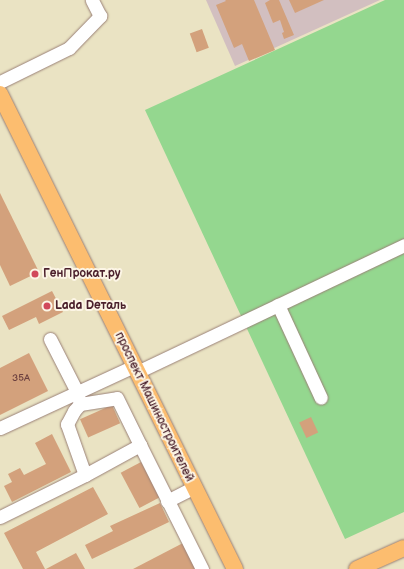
<!DOCTYPE html>
<meta charset="utf-8">
<style>
body{margin:0}
#map{position:relative;width:404px;height:569px;overflow:hidden;background:#eae3c3;font-family:"Balsamiq Sans",sans-serif}
div>[style]{position:absolute}
[style*='--x']{left:calc(var(--x)*1px);top:calc(var(--y)*1px);width:calc(var(--w)*1px);rotate:calc(var(--a)*1deg)}
.industrial>*{inset:0;background:#d2bfc0}
.green>*{inset:0;background:#94d78f}
.building>*{inset:0;background:#d3a17c;transform-origin:0 0}
.roads{filter:drop-shadow(0 0 1px #9a8177) drop-shadow(0 0 1px #9a8177)}
.minor>*{height:13px;margin:-6.5px;padding:0 6.5px;transform-origin:6.5px;border-radius:6.5px;background:#fff}
.major>*{height:16px;margin:-8px;padding:0 8px;transform-origin:8px;border-radius:8px;background:#fcbd6f}
.dots>*{width:11px;height:11px;translate:-50% -50%;box-sizing:border-box;border:2px solid #fcf5e5;border-radius:50%}
span{translate:-50% -50%;white-space:nowrap;text-align:center;line-height:1.15;-webkit-text-stroke:4px #fcf5e5;paint-order:stroke}
.number-label{font-size:10px;color:#6c403f}
.number-label span{-webkit-text-stroke-width:0}
.poi-label{font-size:12px;color:#4a1f2b;font-weight:700}
.left{translate:0 -50%;text-align:left}
.street-label{font-size:12px;color:#4a1f2b}
</style>
<div id="map">
<div class="industrial">
<i style="clip-path:polygon(206px 0,380px 0,235px 66px)"></i>
</div>
<div class="green">
<i style="clip-path:polygon(385px 0,404px 0,404px 512px,345px 539px,145px 110px)"></i>
</div>
<div class="building">
<i style="clip-path:polygon(225px 0,254px 0,275px 50px,249px 61px,242px 44px,234px 48px,216px 5px,226px 1px)"></i>
<i style="clip-path:polygon(270px 0,279px 0,294px 35px,284px 39px,282px 33px,284px 32px,280px 20px,273px 23px,265px 3px)"></i>
<i style="clip-path:polygon(289px 0,324px 0,295px 13px)"></i>
<i style="left:202px;top:29px;width:20px;height:13px;rotate:70deg"></i>
<i style="clip-path:polygon(0 193px,39px 272px,10px 286px,0 265px)"></i>
<i style="clip-path:polygon(52px 291px,63px 312px,39px 324px,36px 317px,9px 330px,2px 316px)"></i>
<i style="clip-path:polygon(29px 353px,48px 391px,0 415px,0 368px)"></i>
<i style="left:112px;top:405px;width:20px;height:35px;rotate:66deg"></i>
<i style="left:311px;top:417px;width:17px;height:13px;rotate:65deg"></i>
<i style="clip-path:polygon(52px 434px,71px 472px,12px 502px,4px 486px,12px 482px,8px 474px,20px 468px,24px 475px,46px 464px,35px 443px)"></i>
<i style="left:141px;top:462px;width:40px;height:23px;rotate:62deg"></i>
<i style="clip-path:polygon(93px 487px,108px 514px,36px 552px,45px 569px,23px 569px,4px 533px)"></i>
<i style="clip-path:polygon(160px 503px,169px 522px,92px 559px,85px 545px,113px 531px,110px 526px)"></i>
<i style="clip-path:polygon(183px 543px,196px 569px,133px 569px)"></i>
<i style="clip-path:polygon(76px 553px,85px 569px,46px 569px)"></i>
</div>
<div class="roads">
<div class="minor">
<i style="--x:0;--y:82;--w:77;--a:-26.2"></i>
<i style="--x:69;--y:48;--w:45;--a:-45.9"></i>
<i style="--x:100;--y:16;--w:18;--a:-117"></i>
<i style="--x:278;--y:305;--w:102;--a:65.2"></i>
<i style="--x:50;--y:339;--w:59;--a:63"></i>
<i style="--x:77;--y:392;--w:12;--a:76"></i>
<i style="--x:80;--y:404;--w:9;--a:131"></i>
<i style="--x:74;--y:411;--w:15;--a:118"></i>
<i style="--x:67;--y:424;--w:54;--a:70.6"></i>
<i style="--x:85;--y:475;--w:63;--a:-28.6"></i>
<i style="--x:140;--y:445;--w:139;--a:63.4"></i>
<i style="--x:137;--y:372;--w:296;--a:-25.4"></i>
<i style="--x:80;--y:404;--w:37;--a:-9"></i>
<i style="--x:117;--y:398;--w:52;--a:63.9"></i>
<i style="--x:0;--y:428;--w:148;--a:-24.8"></i>
<i style="--x:167;--y:501;--w:30;--a:-27"></i>
<i style="--x:0;--y:517;--w:95;--a:-26.3"></i>
</div>
<div class="major">
<i style="--x:0;--y:94;--w:530;--a:63.68"></i>
<i style="--x:357;--y:569;--w:51;--a:-24.1"></i>
</div>
</div>
<div class="dots">
<i style="left:35px;top:274px;background:#d1495b"></i>
<i style="left:47px;top:306px;background:#d1495b"></i>
</div>
<div class="number-label">
<span style="left:21px;top:379px">35А</span>
</div>
<div class="poi-label">
<span class="left" style="left:43px;top:274px">ГенПрокат.ру</span>
<span class="left" style="left:55px;top:306px">Lada Dеталь</span>
</div>
<div class="street-label">
<span style="left:154px;top:407px;rotate:64deg">проспект Машиностроителей</span>
</div>
</div>
